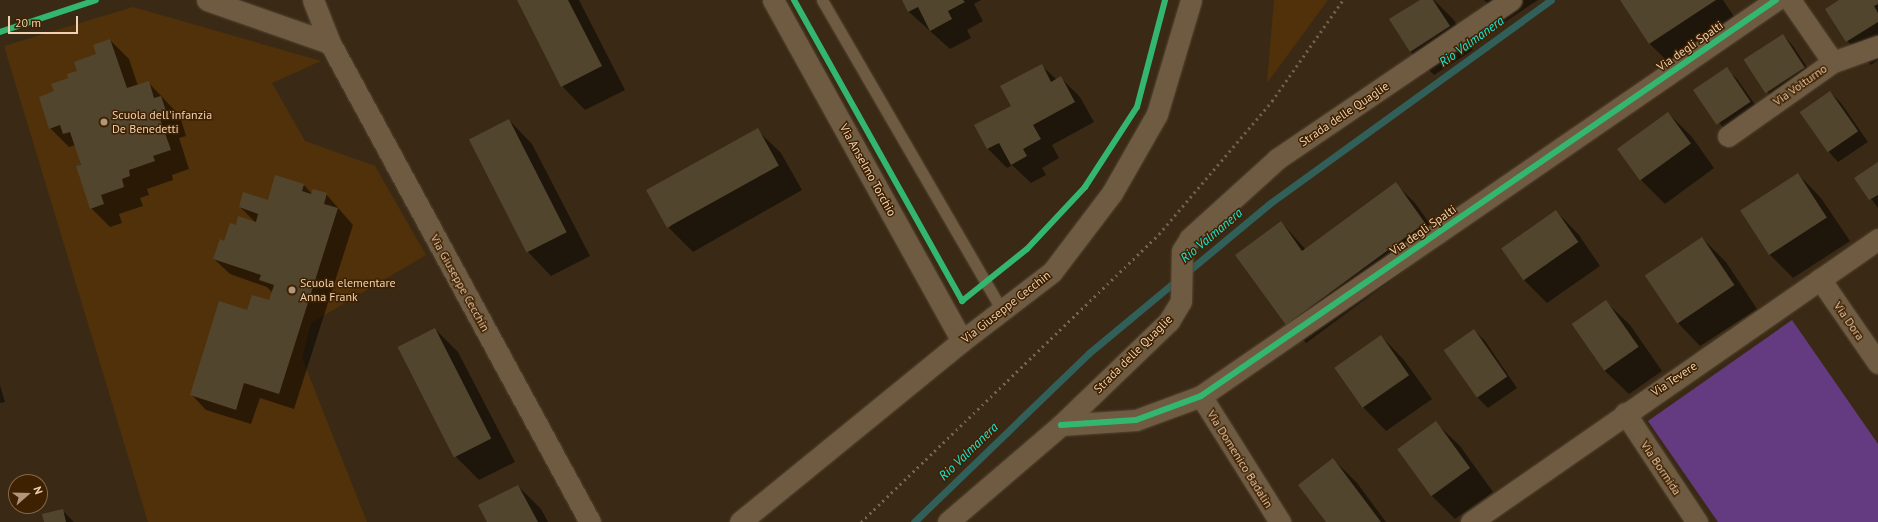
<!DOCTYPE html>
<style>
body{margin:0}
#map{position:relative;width:1878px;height:522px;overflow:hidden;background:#3a2a15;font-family:"PT Sans",sans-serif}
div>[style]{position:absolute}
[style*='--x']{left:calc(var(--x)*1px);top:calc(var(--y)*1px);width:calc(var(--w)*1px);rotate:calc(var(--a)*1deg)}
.built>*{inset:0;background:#50310a}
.green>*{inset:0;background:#643b81}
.shadow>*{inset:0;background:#0007}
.stream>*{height:7px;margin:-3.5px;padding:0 3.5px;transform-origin:3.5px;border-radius:3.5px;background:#306059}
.building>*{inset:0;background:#52452d;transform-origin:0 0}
.roads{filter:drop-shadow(0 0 1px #564635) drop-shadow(0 0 1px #564635)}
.lane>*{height:11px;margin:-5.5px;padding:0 5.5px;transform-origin:5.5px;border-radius:5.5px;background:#6e5b41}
.street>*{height:21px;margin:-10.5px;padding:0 10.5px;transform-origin:10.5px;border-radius:10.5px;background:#6e5b41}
.rail>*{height:3px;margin-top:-1.5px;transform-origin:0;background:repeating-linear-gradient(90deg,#766650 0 2px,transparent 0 6px)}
.cycleway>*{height:6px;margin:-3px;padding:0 3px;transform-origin:3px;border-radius:3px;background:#33b770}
.dots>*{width:11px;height:11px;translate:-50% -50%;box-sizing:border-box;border:2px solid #3e2100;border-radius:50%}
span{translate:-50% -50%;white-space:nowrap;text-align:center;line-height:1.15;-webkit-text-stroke:3px #3e2100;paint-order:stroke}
.street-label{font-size:12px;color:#f0d1b2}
.poi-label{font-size:12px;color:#f0d1b2}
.left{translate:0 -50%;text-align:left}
.water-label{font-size:13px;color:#1ce4d6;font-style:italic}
.north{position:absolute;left:8px;top:474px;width:40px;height:40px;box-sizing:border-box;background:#3e2100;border:1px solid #856747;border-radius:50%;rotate:70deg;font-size:11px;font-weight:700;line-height:16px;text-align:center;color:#f0d1b2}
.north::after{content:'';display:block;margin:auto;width:14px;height:18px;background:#b0977b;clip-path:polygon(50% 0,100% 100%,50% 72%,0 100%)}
.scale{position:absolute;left:8px;top:16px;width:70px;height:18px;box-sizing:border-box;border:2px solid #f0d1b2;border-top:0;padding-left:5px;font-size:12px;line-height:14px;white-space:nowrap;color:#f0d1b2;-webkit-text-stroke:3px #3e2100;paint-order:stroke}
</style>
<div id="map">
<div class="built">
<i style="clip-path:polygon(1274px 0,1328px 0,1267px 83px)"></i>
<i style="clip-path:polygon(133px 7px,321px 61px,272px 83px,305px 141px,375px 166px,426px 255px,311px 323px,302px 358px,367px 522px,148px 522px,4px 46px)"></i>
</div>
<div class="green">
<i style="clip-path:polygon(1792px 320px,1878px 444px,1878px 522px,1718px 522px,1648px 421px)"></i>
</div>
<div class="shadow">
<i style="clip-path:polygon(518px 0,579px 0,625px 90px,585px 110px,562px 86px)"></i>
<i style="clip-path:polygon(903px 0,981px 0,974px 4px,983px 21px,967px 30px,971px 38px,950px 49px,909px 12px)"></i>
<i style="clip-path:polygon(1422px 0,1434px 0,1453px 19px,1473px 50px,1434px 75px,1410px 51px)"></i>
<i style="clip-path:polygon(1484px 0,1538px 0,1505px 22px)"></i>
<i style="clip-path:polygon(1622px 0,1723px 0,1739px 24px,1673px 67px,1649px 43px)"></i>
<i style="clip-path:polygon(1841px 0,1878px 0,1878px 60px,1871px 65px,1847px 41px)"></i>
<i style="clip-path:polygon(1783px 35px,1793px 46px,1815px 79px,1779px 104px,1768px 93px)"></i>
<i style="clip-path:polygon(110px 40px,129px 59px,138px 86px,148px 82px,180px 116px,186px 136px,179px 138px,189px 169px,172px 175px,173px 180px,147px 189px,149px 195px,140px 198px,143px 206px,119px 214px,122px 223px,110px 227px,91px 208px,76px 145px,69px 147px,50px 128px,55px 92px,98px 54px)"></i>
<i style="clip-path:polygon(1041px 65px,1057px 80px,1061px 78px,1080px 97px,1094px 122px,1052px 145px,1059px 158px,1042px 168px,1046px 175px,1031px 183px,1012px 165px,1007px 168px,988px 149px,1012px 106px)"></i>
<i style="clip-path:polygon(1726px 69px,1737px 79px,1761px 113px,1729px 135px,1694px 91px)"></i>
<i style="clip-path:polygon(1830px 92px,1841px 103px,1868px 142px,1838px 162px,1828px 151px)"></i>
<i style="clip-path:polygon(1668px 113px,1692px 137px,1714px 168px,1665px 204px,1641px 180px)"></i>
<i style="clip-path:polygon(509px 120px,532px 144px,590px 256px,551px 276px,528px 252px)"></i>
<i style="clip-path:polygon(757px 130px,781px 153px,802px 190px,693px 252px,669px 228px)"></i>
<i style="clip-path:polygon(1878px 163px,1878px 208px,1856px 178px)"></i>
<i style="clip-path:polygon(1798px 174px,1821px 198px,1850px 241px,1793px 278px,1770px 255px,1741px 211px)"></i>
<i style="clip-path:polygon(1396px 184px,1415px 203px,1443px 242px,1306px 343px,1287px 324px,1281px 222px,1306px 250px)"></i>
<i style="clip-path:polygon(304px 185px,312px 194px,326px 194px,353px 225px,294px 409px,260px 398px,251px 424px,206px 410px,191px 394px,248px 312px,269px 301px,272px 292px,267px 287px,230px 274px,214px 259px,236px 227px,255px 222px,240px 207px,268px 201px)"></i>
<i style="clip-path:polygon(1556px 211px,1579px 235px,1600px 266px,1547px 303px,1524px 280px,1502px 249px)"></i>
<i style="clip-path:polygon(1702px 238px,1726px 262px,1757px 309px,1700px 346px,1677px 322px)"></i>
<i style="clip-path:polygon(1606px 302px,1630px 325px,1662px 371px,1629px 394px,1605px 371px,1573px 324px)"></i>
<i style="clip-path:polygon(435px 329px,458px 352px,515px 462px,479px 480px,456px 457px)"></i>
<i style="clip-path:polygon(1474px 330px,1485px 341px,1517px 388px,1488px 408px,1477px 397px,1445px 350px)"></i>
<i style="clip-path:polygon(1381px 336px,1404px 360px,1432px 399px,1386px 431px,1363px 407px)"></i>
<i style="clip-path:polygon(0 385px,5px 402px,0 403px)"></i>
<i style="clip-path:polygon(1436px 423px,1460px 446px,1493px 492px,1455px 519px,1432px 496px,1399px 449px)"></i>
<i style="clip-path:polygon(1333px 459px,1357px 483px,1386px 522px,1327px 522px)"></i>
<i style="clip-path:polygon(518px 486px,541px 509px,548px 522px,488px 522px)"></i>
<i style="clip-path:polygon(62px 510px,74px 522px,45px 522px)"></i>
</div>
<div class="stream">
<i style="--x:1186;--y:273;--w:108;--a:-39.7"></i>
<i style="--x:1269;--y:204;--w:348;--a:-35.9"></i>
<i style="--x:914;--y:522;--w:243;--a:-44"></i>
<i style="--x:1089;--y:353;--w:116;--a:-39.7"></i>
</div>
<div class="building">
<i style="clip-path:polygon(517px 0,568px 0,602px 66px,561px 87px)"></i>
<i style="clip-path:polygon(902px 0,963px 0,965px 2px,948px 11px,952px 19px,930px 31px,918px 7px,908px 12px)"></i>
<i style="clip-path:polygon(1420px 0,1433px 0,1450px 26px,1410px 52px,1389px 19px)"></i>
<i style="clip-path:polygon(1620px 0,1716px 0,1649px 44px)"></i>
<i style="clip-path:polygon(1839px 0,1878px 0,1878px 4px,1874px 6px,1878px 13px,1878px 22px,1846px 42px,1825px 9px)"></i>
<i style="left:1783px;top:34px;width:40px;height:47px;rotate:57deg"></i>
<i style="clip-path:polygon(110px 39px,127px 88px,149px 81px,154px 98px,161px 96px,168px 117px,160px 119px,171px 150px,153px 156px,155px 161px,129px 170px,130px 176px,122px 179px,124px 187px,101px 195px,104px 204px,90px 209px,76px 166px,81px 165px,70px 132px,63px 134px,60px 125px,49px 129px,39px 97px,54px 91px,51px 84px,68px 78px,67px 74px,77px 71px,74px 62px,96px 54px,93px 45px)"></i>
<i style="clip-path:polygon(1042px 64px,1051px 82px,1061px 76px,1075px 102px,1033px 125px,1041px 139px,1023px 149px,1027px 156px,1011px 165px,999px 143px,987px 149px,974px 125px,1011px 106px,1000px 86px)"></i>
<i style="left:1727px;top:67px;width:42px;height:41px;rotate:56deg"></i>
<i style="left:1830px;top:91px;width:49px;height:37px;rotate:55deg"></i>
<i style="left:1668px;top:112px;width:39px;height:63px;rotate:54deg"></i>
<i style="left:509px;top:119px;width:127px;height:45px;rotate:63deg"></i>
<i style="left:758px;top:128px;width:43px;height:128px;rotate:61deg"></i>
<i style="clip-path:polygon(1878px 162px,1878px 195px,1869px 200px,1854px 178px)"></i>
<i style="left:1798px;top:173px;width:53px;height:69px;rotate:57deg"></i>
<i style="clip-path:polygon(275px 175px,304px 184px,302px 191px,311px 194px,313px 189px,327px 193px,324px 204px,338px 208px,279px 394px,244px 383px,236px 410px,190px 395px,219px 301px,247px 310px,252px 295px,269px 300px,274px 285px,259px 280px,261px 275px,213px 259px,220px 239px,224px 241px,230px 223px,236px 225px,238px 216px,256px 222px,258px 214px,239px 207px,243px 192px,268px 200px)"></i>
<i style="clip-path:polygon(1396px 182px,1425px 223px,1286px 325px,1235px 255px,1281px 221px,1302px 251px)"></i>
<i style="left:1556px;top:210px;width:39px;height:67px;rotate:55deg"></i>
<i style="left:1702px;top:237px;width:58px;height:69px;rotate:56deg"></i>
<i style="left:1606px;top:300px;width:57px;height:42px;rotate:55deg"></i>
<i style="left:435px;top:328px;width:124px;height:42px;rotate:63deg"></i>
<i style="left:1474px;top:329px;width:58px;height:37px;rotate:55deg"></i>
<i style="left:1381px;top:335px;width:49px;height:57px;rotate:55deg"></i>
<i style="left:1436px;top:421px;width:58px;height:48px;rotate:54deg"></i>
<i style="clip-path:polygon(1333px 458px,1381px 522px,1326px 522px,1298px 485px)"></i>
<i style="clip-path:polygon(518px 485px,538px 522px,487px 522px,478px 505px)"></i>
<i style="clip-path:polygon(63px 509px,66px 522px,44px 522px,42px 514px)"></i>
</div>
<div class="roads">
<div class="lane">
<i style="--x:822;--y:0;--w:359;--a:59.9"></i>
</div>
<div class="street">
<i style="--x:207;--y:0;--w:130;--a:19.3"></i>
<i style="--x:313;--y:0;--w:46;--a:68.4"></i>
<i style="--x:330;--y:43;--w:545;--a:61.51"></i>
<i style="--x:773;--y:0;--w:390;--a:61"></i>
<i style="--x:1790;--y:0;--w:75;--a:55.3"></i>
<i style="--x:1728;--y:136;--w:128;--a:-35.2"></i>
<i style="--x:1833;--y:62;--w:48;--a:-19.6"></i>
<i style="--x:1820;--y:279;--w:102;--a:55.4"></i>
<i style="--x:1201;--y:396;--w:149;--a:57.9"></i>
<i style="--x:1625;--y:413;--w:131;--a:56.6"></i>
<i style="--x:1061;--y:425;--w:75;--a:-3.8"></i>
<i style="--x:1136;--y:420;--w:69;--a:-20.3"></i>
<i style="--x:1201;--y:396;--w:698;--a:-34.56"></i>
<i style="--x:740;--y:522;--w:286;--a:-39.2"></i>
<i style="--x:962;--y:341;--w:113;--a:-37.5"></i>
<i style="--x:1052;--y:272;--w:99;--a:-52.8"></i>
<i style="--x:1112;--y:193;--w:91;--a:-60.3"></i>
<i style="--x:1157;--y:114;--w:119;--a:-73.4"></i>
<i style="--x:948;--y:522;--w:149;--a:-40.6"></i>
<i style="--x:1061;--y:425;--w:150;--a:-43.9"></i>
<i style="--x:1169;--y:321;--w:23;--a:-59"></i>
<i style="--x:1181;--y:301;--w:50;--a:-88.9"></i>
<i style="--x:1182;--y:251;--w:15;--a:-58"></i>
<i style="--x:1190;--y:238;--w:118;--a:-42.2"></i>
<i style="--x:1277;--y:159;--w:283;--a:-34.2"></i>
<i style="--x:1471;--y:522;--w:496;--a:-34.8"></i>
</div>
</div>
<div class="rail">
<i style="--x:861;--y:522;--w:414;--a:-44"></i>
<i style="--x:1159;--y:234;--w:175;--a:-49.6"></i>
<i style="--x:1272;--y:101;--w:123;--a:-54.9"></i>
</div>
<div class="cycleway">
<i style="--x:794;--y:0;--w:345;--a:60.8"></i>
<i style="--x:962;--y:301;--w:83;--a:-38.7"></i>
<i style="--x:1027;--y:249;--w:85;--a:-46.9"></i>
<i style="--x:1085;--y:187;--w:95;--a:-57"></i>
<i style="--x:1137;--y:107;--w:111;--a:-75.3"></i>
<i style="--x:0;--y:32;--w:101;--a:-18.4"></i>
<i style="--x:1061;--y:425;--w:75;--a:-3.8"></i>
<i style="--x:1136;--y:420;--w:69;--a:-20.3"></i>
<i style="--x:1201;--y:396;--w:698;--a:-34.56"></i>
</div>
<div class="dots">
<i style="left:104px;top:122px;background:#b0977b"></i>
<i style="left:292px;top:290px;background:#b0977b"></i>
</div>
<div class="street-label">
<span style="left:1690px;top:46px;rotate:-35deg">Via degli Spalti</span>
<span style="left:1800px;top:85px;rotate:-35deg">Via Volturno</span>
<span style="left:1344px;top:114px;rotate:-34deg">Strada delle Quaglie</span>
<span style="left:868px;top:170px;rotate:61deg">Via Anselmo Torchio</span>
<span style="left:1423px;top:230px;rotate:-35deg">Via degli Spalti</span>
<span style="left:460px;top:283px;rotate:61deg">Via Giuseppe Cecchin</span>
<span style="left:1006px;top:307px;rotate:-38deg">Via Giuseppe Cecchin</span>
<span style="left:1849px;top:321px;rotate:55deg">Via Dora</span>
<span style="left:1133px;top:354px;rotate:-45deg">Strada delle Quaglie</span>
<span style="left:1674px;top:379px;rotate:-34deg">Via Tevere</span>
<span style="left:1240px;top:459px;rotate:58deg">Via Domenico Badalin</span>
<span style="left:1661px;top:468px;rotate:56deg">Via Bormida</span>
</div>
<div class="poi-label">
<span class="left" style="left:112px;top:122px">Scuola dell'infanzia<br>De Benedetti</span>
<span class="left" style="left:300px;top:290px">Scuola elementare<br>Anna Frank</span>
</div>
<div class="water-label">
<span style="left:1472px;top:42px;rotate:-36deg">Rio Valmanera</span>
<span style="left:1212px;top:236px;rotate:-40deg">Rio Valmanera</span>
<span style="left:969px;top:452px;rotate:-44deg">Rio Valmanera</span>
</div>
<div class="north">N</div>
<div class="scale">20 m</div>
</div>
